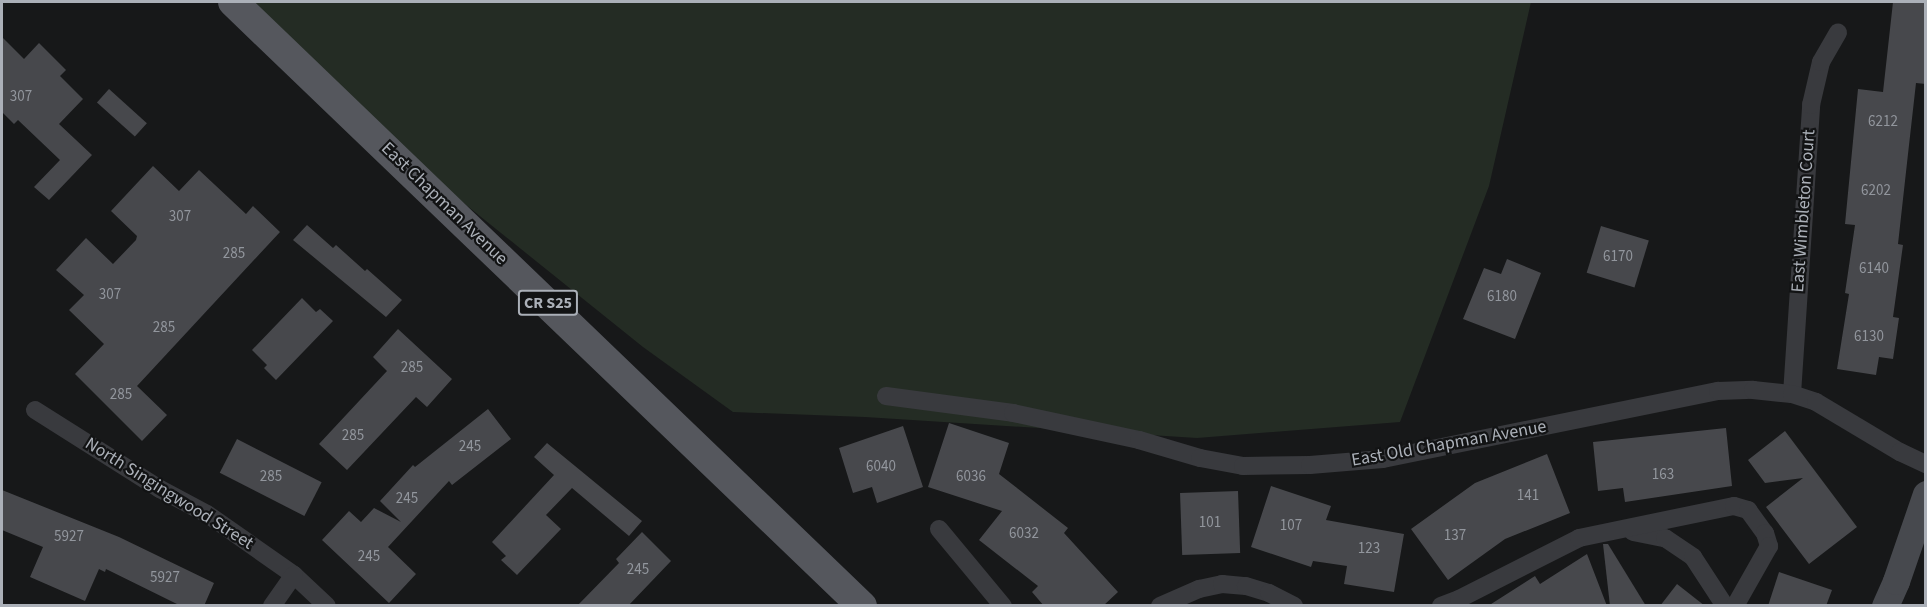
<!DOCTYPE html>
<style>
body{margin:0}
#map{position:relative;width:1927px;height:607px;overflow:hidden;background:#171819;font-family:"Source Sans 3",sans-serif}
div>[style]{position:absolute}
[style*='--x']{left:calc(var(--x)*1px);top:calc(var(--y)*1px);width:calc(var(--w)*1px);rotate:calc(var(--a)*1deg)}
.green>*{inset:0;background:#242c24}
.building>*{inset:0;background:#47484c;transform-origin:0 0}
.street>*{height:18px;margin:-9px;padding:0 9px;transform-origin:9px;border-radius:9px;background:#393a3e}
.secondary>*{height:27px;margin:-13.5px;padding:0 13.5px;transform-origin:13.5px;border-radius:13.5px;background:#47494e}
.primary>*{height:30px;margin:-15px;padding:0 15px;transform-origin:15px;border-radius:15px;background:#55575d}
span{translate:-50% -50%;white-space:nowrap;text-align:center;line-height:1.15;-webkit-text-stroke:4.5px #121314;paint-order:stroke}
.number-label{font-size:15px;color:#92969d}
.number-label span{-webkit-text-stroke-width:0}
.shield-label span{padding:2px 4px;background:#121314;border:2px solid;border-radius:4px;-webkit-text-stroke-width:0}
.shield-label{font-size:16px;color:#abb0b8;font-weight:700}
.street-label{font-size:18px;color:#abb0b8}
.frame{position:absolute;inset:0;border:3px solid #abb0b8;pointer-events:none}
</style>
<div id="map">
<div class="green">
<i style="clip-path:polygon(225px 2px,1531px 2px,1489px 186px,1400px 422px,1197px 438px,865px 417px,733px 412px,643px 347px,303px 74px)"></i>
</div>
<div class="building">
<i style="clip-path:polygon(1893px 2px,1926px 2px,1926px 84px,1916px 83px,1908px 154px,1898px 244px,1903px 245px,1893px 317px,1899px 318px,1893px 359px,1879px 357px,1876px 375px,1837px 369px,1849px 294px,1845px 293px,1855px 225px,1845px 224px,1858px 89px,1883px 92px)"></i>
<i style="clip-path:polygon(2px 37px,24px 59px,39px 43px,66px 70px,60px 76px,83px 99px,59px 124px,92px 155px,49px 200px,34px 187px,60px 160px,18px 120px,14px 124px,2px 112px)"></i>
<i style="left:109px;top:89px;width:51px;height:18px;rotate:42deg"></i>
<i style="clip-path:polygon(153px 166px,179px 191px,199px 170px,246px 214px,253px 206px,280px 232px,137px 386px,167px 415px,142px 441px,75px 374px,104px 344px,69px 310px,84px 295px,56px 270px,86px 238px,113px 264px,136px 240px,137px 236px,111px 211px)"></i>
<i style="clip-path:polygon(307px 225px,333px 248px,336px 245px,365px 271px,367px 269px,402px 300px,386px 317px,293px 240px)"></i>
<i style="left:1601px;top:226px;width:50px;height:49px;rotate:17deg"></i>
<i style="clip-path:polygon(1507px 259px,1541px 273px,1515px 339px,1463px 319px,1484px 268px,1501px 274px)"></i>
<i style="clip-path:polygon(302px 298px,316px 312px,320px 309px,333px 321px,276px 380px,264px 368px,267px 365px,252px 350px)"></i>
<i style="clip-path:polygon(398px 329px,452px 379px,427px 407px,416px 397px,347px 470px,319px 444px,387px 371px,373px 357px)"></i>
<i style="clip-path:polygon(488px 409px,511px 439px,452px 485px,449px 481px,388px 547px,416px 574px,389px 603px,322px 540px,349px 511px,361px 522px,374px 508px,401px 522px,380px 501px,413px 465px,415px 467px)"></i>
<i style="clip-path:polygon(949px 423px,1009px 443px,999px 474px,1068px 528px,1064px 533px,1118px 592px,1103px 606px,1044px 606px,1032px 592px,1038px 586px,979px 540px,1002px 511px,928px 487px)"></i>
<i style="clip-path:polygon(903px 426px,923px 487px,877px 503px,872px 487px,853px 493px,839px 448px)"></i>
<i style="clip-path:polygon(1726px 428px,1732px 486px,1625px 502px,1623px 488px,1598px 491px,1593px 442px)"></i>
<i style="clip-path:polygon(1785px 431px,1857px 527px,1809px 564px,1766px 507px,1803px 478px,1765px 483px,1748px 460px)"></i>
<i style="left:237px;top:439px;width:95px;height:38px;rotate:27deg"></i>
<i style="clip-path:polygon(547px 443px,642px 521px,629px 536px,572px 488px,546px 515px,561px 529px,517px 575px,501px 560px,506px 556px,492px 542px,554px 475px,534px 457px)"></i>
<i style="clip-path:polygon(1547px 454px,1570px 513px,1505px 539px,1448px 580px,1411px 529px,1475px 483px)"></i>
<i style="clip-path:polygon(1271px 486px,1331px 506px,1326px 520px,1404px 534px,1394px 592px,1344px 584px,1347px 566px,1313px 561px,1311px 567px,1251px 547px)"></i>
<i style="clip-path:polygon(2px 490px,119px 537px,214px 583px,204px 606px,181px 606px,106px 569px,105px 572px,99px 569px,85px 601px,30px 577px,43px 547px,2px 530px)"></i>
<i style="left:1238px;top:491px;width:62px;height:58px;rotate:88deg"></i>
<i style="clip-path:polygon(642px 532px,671px 561px,628px 606px,577px 606px,619px 563px,616px 559px)"></i>
<i style="clip-path:polygon(1603px 544px,1608px 544px,1646px 606px,1610px 606px)"></i>
<i style="clip-path:polygon(1587px 554px,1607px 606px,1488px 606px,1535px 576px,1540px 584px)"></i>
<i style="clip-path:polygon(1779px 572px,1832px 590px,1826px 606px,1768px 606px)"></i>
<i style="clip-path:polygon(1677px 584px,1705px 606px,1660px 606px)"></i>
</div>
<div class="street">
<i style="--x:1792;--y:394;--w:290;--a:-86.2"></i>
<i style="--x:1811;--y:105;--w:44;--a:-76.9"></i>
<i style="--x:1821;--y:62;--w:34;--a:-60"></i>
<i style="--x:886;--y:396;--w:128;--a:7.6"></i>
<i style="--x:1013;--y:413;--w:129;--a:12.1"></i>
<i style="--x:1139;--y:440;--w:64;--a:16.4"></i>
<i style="--x:1200;--y:458;--w:44;--a:10.5"></i>
<i style="--x:1243;--y:466;--w:67;--a:-0.9"></i>
<i style="--x:1310;--y:465;--w:73;--a:-4.7"></i>
<i style="--x:1383;--y:459;--w:342;--a:-11.5"></i>
<i style="--x:1718;--y:391;--w:35;--a:-2"></i>
<i style="--x:1753;--y:390;--w:39;--a:6"></i>
<i style="--x:1792;--y:394;--w:25;--a:18"></i>
<i style="--x:1816;--y:402;--w:98;--a:30.8"></i>
<i style="--x:1900;--y:452;--w:29;--a:25"></i>
<i style="--x:35;--y:410;--w:148;--a:32.3"></i>
<i style="--x:160;--y:489;--w:53;--a:28"></i>
<i style="--x:207;--y:514;--w:106;--a:35"></i>
<i style="--x:294;--y:575;--w:45;--a:43.2"></i>
<i style="--x:939;--y:529;--w:100;--a:50.3"></i>
<i style="--x:1633;--y:532;--w:33;--a:11"></i>
<i style="--x:1665;--y:538;--w:34;--a:34"></i>
<i style="--x:1693;--y:557;--w:59;--a:56.9"></i>
<i style="--x:272;--y:606;--w:38;--a:-55"></i>
<i style="--x:1160;--y:606;--w:43;--a:-23.6"></i>
<i style="--x:1199;--y:589;--w:24;--a:-12"></i>
<i style="--x:1222;--y:584;--w:24;--a:5"></i>
<i style="--x:1246;--y:586;--w:24;--a:17"></i>
<i style="--x:1269;--y:593;--w:28;--a:27"></i>
<i style="--x:1441;--y:606;--w:19;--a:-21"></i>
<i style="--x:1459;--y:599;--w:135;--a:-26.9"></i>
<i style="--x:1579;--y:538;--w:158;--a:-11.7"></i>
<i style="--x:1734;--y:506;--w:15;--a:16"></i>
<i style="--x:1748;--y:510;--w:29;--a:54"></i>
<i style="--x:1765;--y:533;--w:14;--a:73"></i>
<i style="--x:1769;--y:546;--w:69;--a:119.5"></i>
</div>
<div class="secondary">
<i style="--x:1885;--y:606;--w:27;--a:-66"></i>
<i style="--x:1896;--y:581;--w:92;--a:-71"></i>
</div>
<div class="primary">
<i style="--x:233;--y:2;--w:872;--a:43.84"></i>
</div>
<div class="number-label">
<span style="left:21px;top:97px">307</span>
<span style="left:1883px;top:122px">6212</span>
<span style="left:1876px;top:191px">6202</span>
<span style="left:180px;top:217px">307</span>
<span style="left:234px;top:254px">285</span>
<span style="left:1618px;top:257px">6170</span>
<span style="left:1874px;top:269px">6140</span>
<span style="left:110px;top:295px">307</span>
<span style="left:1502px;top:297px">6180</span>
<span style="left:164px;top:328px">285</span>
<span style="left:1869px;top:337px">6130</span>
<span style="left:412px;top:368px">285</span>
<span style="left:121px;top:395px">285</span>
<span style="left:353px;top:436px">285</span>
<span style="left:470px;top:447px">245</span>
<span style="left:881px;top:467px">6040</span>
<span style="left:1663px;top:475px">163</span>
<span style="left:271px;top:477px">285</span>
<span style="left:971px;top:477px">6036</span>
<span style="left:1528px;top:496px">141</span>
<span style="left:407px;top:499px">245</span>
<span style="left:1210px;top:523px">101</span>
<span style="left:1291px;top:526px">107</span>
<span style="left:1024px;top:534px">6032</span>
<span style="left:1455px;top:536px">137</span>
<span style="left:69px;top:537px">5927</span>
<span style="left:1369px;top:549px">123</span>
<span style="left:369px;top:557px">245</span>
<span style="left:638px;top:570px">245</span>
<span style="left:165px;top:578px">5927</span>
</div>
<div class="shield-label">
<span style="left:548px;top:303px">CR S25</span>
</div>
<div class="street-label">
<span style="left:444px;top:204px;rotate:44deg">East Chapman Avenue</span>
<span style="left:1804px;top:211px;rotate:-86deg">East Wimbleton Court</span>
<span style="left:1449px;top:444px;rotate:-10deg">East Old Chapman Avenue</span>
<span style="left:169px;top:494px;rotate:32deg">North Singingwood Street</span>
</div>
<div class="frame"></div>
</div>
